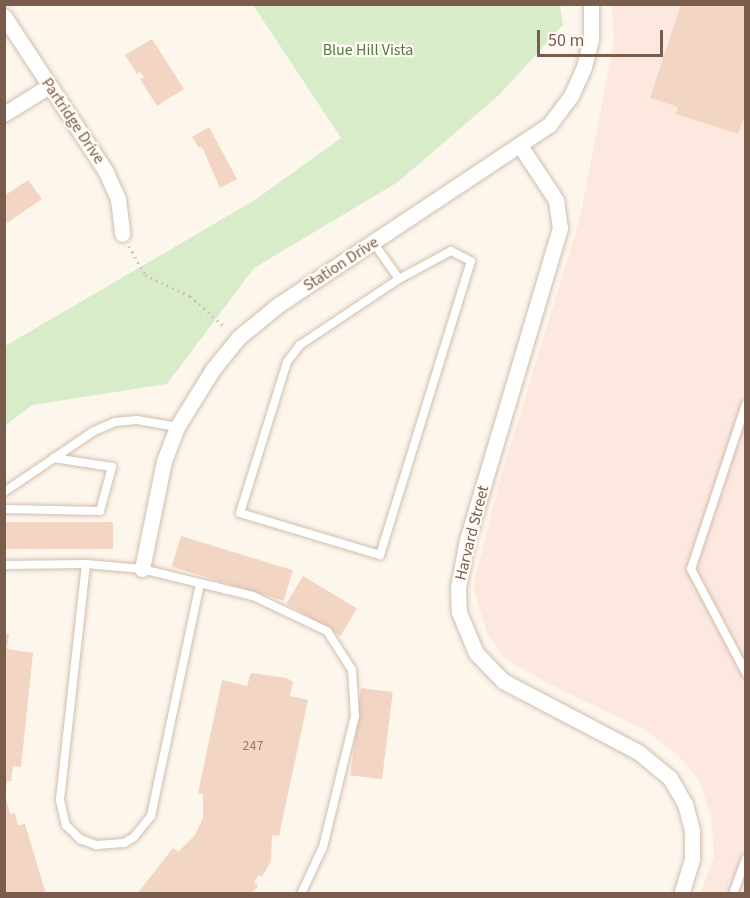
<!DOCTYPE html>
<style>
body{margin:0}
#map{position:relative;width:750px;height:898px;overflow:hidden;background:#fdf6ec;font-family:"Source Sans 3",sans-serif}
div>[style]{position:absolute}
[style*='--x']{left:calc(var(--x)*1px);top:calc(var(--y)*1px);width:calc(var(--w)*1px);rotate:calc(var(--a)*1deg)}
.commercial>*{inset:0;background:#fde8e0}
.green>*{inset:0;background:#d8ecc9}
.building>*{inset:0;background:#f3d5c3;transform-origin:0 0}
.path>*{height:3px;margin-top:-1.5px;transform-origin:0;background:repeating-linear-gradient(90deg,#d9b8a5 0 1.5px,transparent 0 6px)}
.roads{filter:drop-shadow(0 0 2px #d1beb0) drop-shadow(0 0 2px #d1beb0)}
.lane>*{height:8px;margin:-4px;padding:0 4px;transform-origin:4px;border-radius:4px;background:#fff}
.street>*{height:15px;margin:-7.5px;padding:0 7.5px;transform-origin:7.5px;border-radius:7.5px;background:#fff}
span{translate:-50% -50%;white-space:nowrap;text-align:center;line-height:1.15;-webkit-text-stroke:4.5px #fffaf3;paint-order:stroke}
.number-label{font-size:14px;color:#987a6a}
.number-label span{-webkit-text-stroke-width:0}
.park-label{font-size:16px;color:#537a41}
.street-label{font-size:16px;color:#7a5c4d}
.frame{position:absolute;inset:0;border:6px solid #7a5c4d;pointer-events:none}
.scale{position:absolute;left:537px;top:30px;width:126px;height:27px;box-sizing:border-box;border:3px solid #7a5c4d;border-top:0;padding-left:8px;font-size:18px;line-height:21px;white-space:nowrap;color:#7a5c4d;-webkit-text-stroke:4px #fffaf3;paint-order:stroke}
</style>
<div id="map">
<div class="commercial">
<i style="clip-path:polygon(612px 5px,745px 5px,745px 893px,701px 893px,714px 855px,711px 816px,699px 780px,677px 754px,643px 729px,551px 685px,503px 657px,487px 633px,473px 587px,499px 483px,580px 218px,614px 41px)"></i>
</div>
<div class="green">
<i style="clip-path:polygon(253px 5px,560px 5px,563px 25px,499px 95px,398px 182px,254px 268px,167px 384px,32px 405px,5px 426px,5px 346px,255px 200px,341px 138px)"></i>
</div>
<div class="building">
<i style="clip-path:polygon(681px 4px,746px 4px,746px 112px,738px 134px,676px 114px,678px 107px,650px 98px)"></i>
<i style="clip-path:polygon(152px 39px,184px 89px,157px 106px,140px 79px,144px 77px,140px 72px,137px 74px,125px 55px)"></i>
<i style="clip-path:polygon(209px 127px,237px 179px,220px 188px,202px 147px,199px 148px,192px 137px)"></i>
<i style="clip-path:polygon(28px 180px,42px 199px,4px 225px,4px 196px)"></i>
<i style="left:4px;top:522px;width:109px;height:27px"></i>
<i style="left:181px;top:536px;width:117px;height:32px;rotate:17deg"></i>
<i style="left:303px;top:576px;width:63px;height:32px;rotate:31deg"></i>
<i style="clip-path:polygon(4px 632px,9px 634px,7px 649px,33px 653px,21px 767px,13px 766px,11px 781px,7px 781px,6px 789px)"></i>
<i style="clip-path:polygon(251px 673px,287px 678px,293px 682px,290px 696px,308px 700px,279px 836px,272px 835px,271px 861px,262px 877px,259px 875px,254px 882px,258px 886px,252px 894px,137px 894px,173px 848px,178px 852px,195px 835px,203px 818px,203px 794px,198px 793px,222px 680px,247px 686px)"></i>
<i style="left:361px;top:688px;width:32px;height:88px;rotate:7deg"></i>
<i style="clip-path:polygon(4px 791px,10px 814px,15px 813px,18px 825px,25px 824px,46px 894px,4px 894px)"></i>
</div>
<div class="path">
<i style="--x:129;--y:246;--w:33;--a:61"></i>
<i style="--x:145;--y:275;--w:50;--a:25"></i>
<i style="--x:190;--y:296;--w:48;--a:41.6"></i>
</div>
<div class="roads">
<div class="lane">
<i style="--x:373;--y:242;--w:45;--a:54.9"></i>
<i style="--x:399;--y:279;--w:59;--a:-28.3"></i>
<i style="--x:451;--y:251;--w:22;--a:27"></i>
<i style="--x:471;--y:261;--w:308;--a:107.2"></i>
<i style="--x:380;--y:555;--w:146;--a:-163.3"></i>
<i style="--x:240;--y:513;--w:158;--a:-72.7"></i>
<i style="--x:287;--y:362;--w:21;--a:-53"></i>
<i style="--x:300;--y:345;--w:119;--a:-33.7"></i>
<i style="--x:746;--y:404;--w:174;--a:108.4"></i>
<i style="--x:691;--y:569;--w:118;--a:62.1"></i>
<i style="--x:4;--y:492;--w:109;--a:-34.1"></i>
<i style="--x:94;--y:431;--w:23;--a:-23"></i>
<i style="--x:115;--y:422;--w:22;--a:-5"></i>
<i style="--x:137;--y:420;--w:41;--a:9.9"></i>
<i style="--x:4;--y:509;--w:96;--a:1.2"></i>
<i style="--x:100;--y:511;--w:46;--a:-74.7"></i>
<i style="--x:112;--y:467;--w:59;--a:-171.2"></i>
<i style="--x:86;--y:564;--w:237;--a:96.3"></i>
<i style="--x:60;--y:800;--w:26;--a:77"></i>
<i style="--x:66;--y:825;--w:20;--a:45"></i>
<i style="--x:80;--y:839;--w:17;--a:21"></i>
<i style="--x:96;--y:845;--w:28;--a:-4"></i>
<i style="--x:124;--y:843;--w:12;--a:-31"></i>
<i style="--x:134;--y:837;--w:27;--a:-51"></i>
<i style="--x:151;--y:816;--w:238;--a:-78.1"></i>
<i style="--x:4;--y:565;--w:82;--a:-0.7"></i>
<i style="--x:86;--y:564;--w:56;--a:5.1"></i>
<i style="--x:142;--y:569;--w:114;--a:13.7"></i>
<i style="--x:253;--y:596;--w:82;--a:25.3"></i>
<i style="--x:327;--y:631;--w:46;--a:57.3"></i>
<i style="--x:352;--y:670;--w:46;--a:86.3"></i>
<i style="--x:355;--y:716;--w:135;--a:103.7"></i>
<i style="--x:323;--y:847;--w:52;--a:115.1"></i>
<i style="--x:733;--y:894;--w:38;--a:-70"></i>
</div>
<div class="street">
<i style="--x:4;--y:16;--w:186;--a:56.8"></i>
<i style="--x:106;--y:172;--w:30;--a:66"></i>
<i style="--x:118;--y:199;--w:35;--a:83"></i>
<i style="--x:4;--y:114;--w:53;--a:-31.9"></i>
<i style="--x:521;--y:147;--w:64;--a:56.6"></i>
<i style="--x:556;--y:200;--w:28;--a:82"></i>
<i style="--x:560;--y:228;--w:326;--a:106.6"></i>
<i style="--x:467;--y:540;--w:48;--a:100.8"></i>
<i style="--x:458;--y:587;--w:25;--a:88"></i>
<i style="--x:459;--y:612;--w:44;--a:67.5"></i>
<i style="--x:476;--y:653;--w:39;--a:46"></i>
<i style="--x:503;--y:681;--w:153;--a:27.7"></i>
<i style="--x:638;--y:752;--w:41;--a:39.1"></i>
<i style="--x:670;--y:778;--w:30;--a:60"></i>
<i style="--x:685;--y:804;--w:27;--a:75"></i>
<i style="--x:692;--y:830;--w:29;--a:90"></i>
<i style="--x:692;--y:859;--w:37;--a:107"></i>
<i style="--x:142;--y:569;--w:110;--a:-78.5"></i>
<i style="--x:164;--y:461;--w:36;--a:-69"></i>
<i style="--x:177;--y:427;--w:68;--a:-58.2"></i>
<i style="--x:213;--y:369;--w:40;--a:-51"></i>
<i style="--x:238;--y:338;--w:52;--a:-39.5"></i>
<i style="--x:278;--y:305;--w:325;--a:-33.6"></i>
<i style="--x:549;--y:125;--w:36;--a:-53"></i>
<i style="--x:571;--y:96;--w:32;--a:-66"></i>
<i style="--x:584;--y:67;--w:29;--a:-76"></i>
<i style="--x:591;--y:39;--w:35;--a:-90"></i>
</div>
</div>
<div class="number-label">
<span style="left:253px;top:746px">247</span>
</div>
<div class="park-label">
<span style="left:368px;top:50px">Blue Hill Vista</span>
</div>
<div class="street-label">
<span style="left:73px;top:121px;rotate:56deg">Partridge Drive</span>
<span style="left:341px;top:264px;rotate:-33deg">Station Drive</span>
<span style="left:472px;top:533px;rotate:-76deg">Harvard Street</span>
</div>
<div class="frame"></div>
<div class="scale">50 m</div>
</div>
